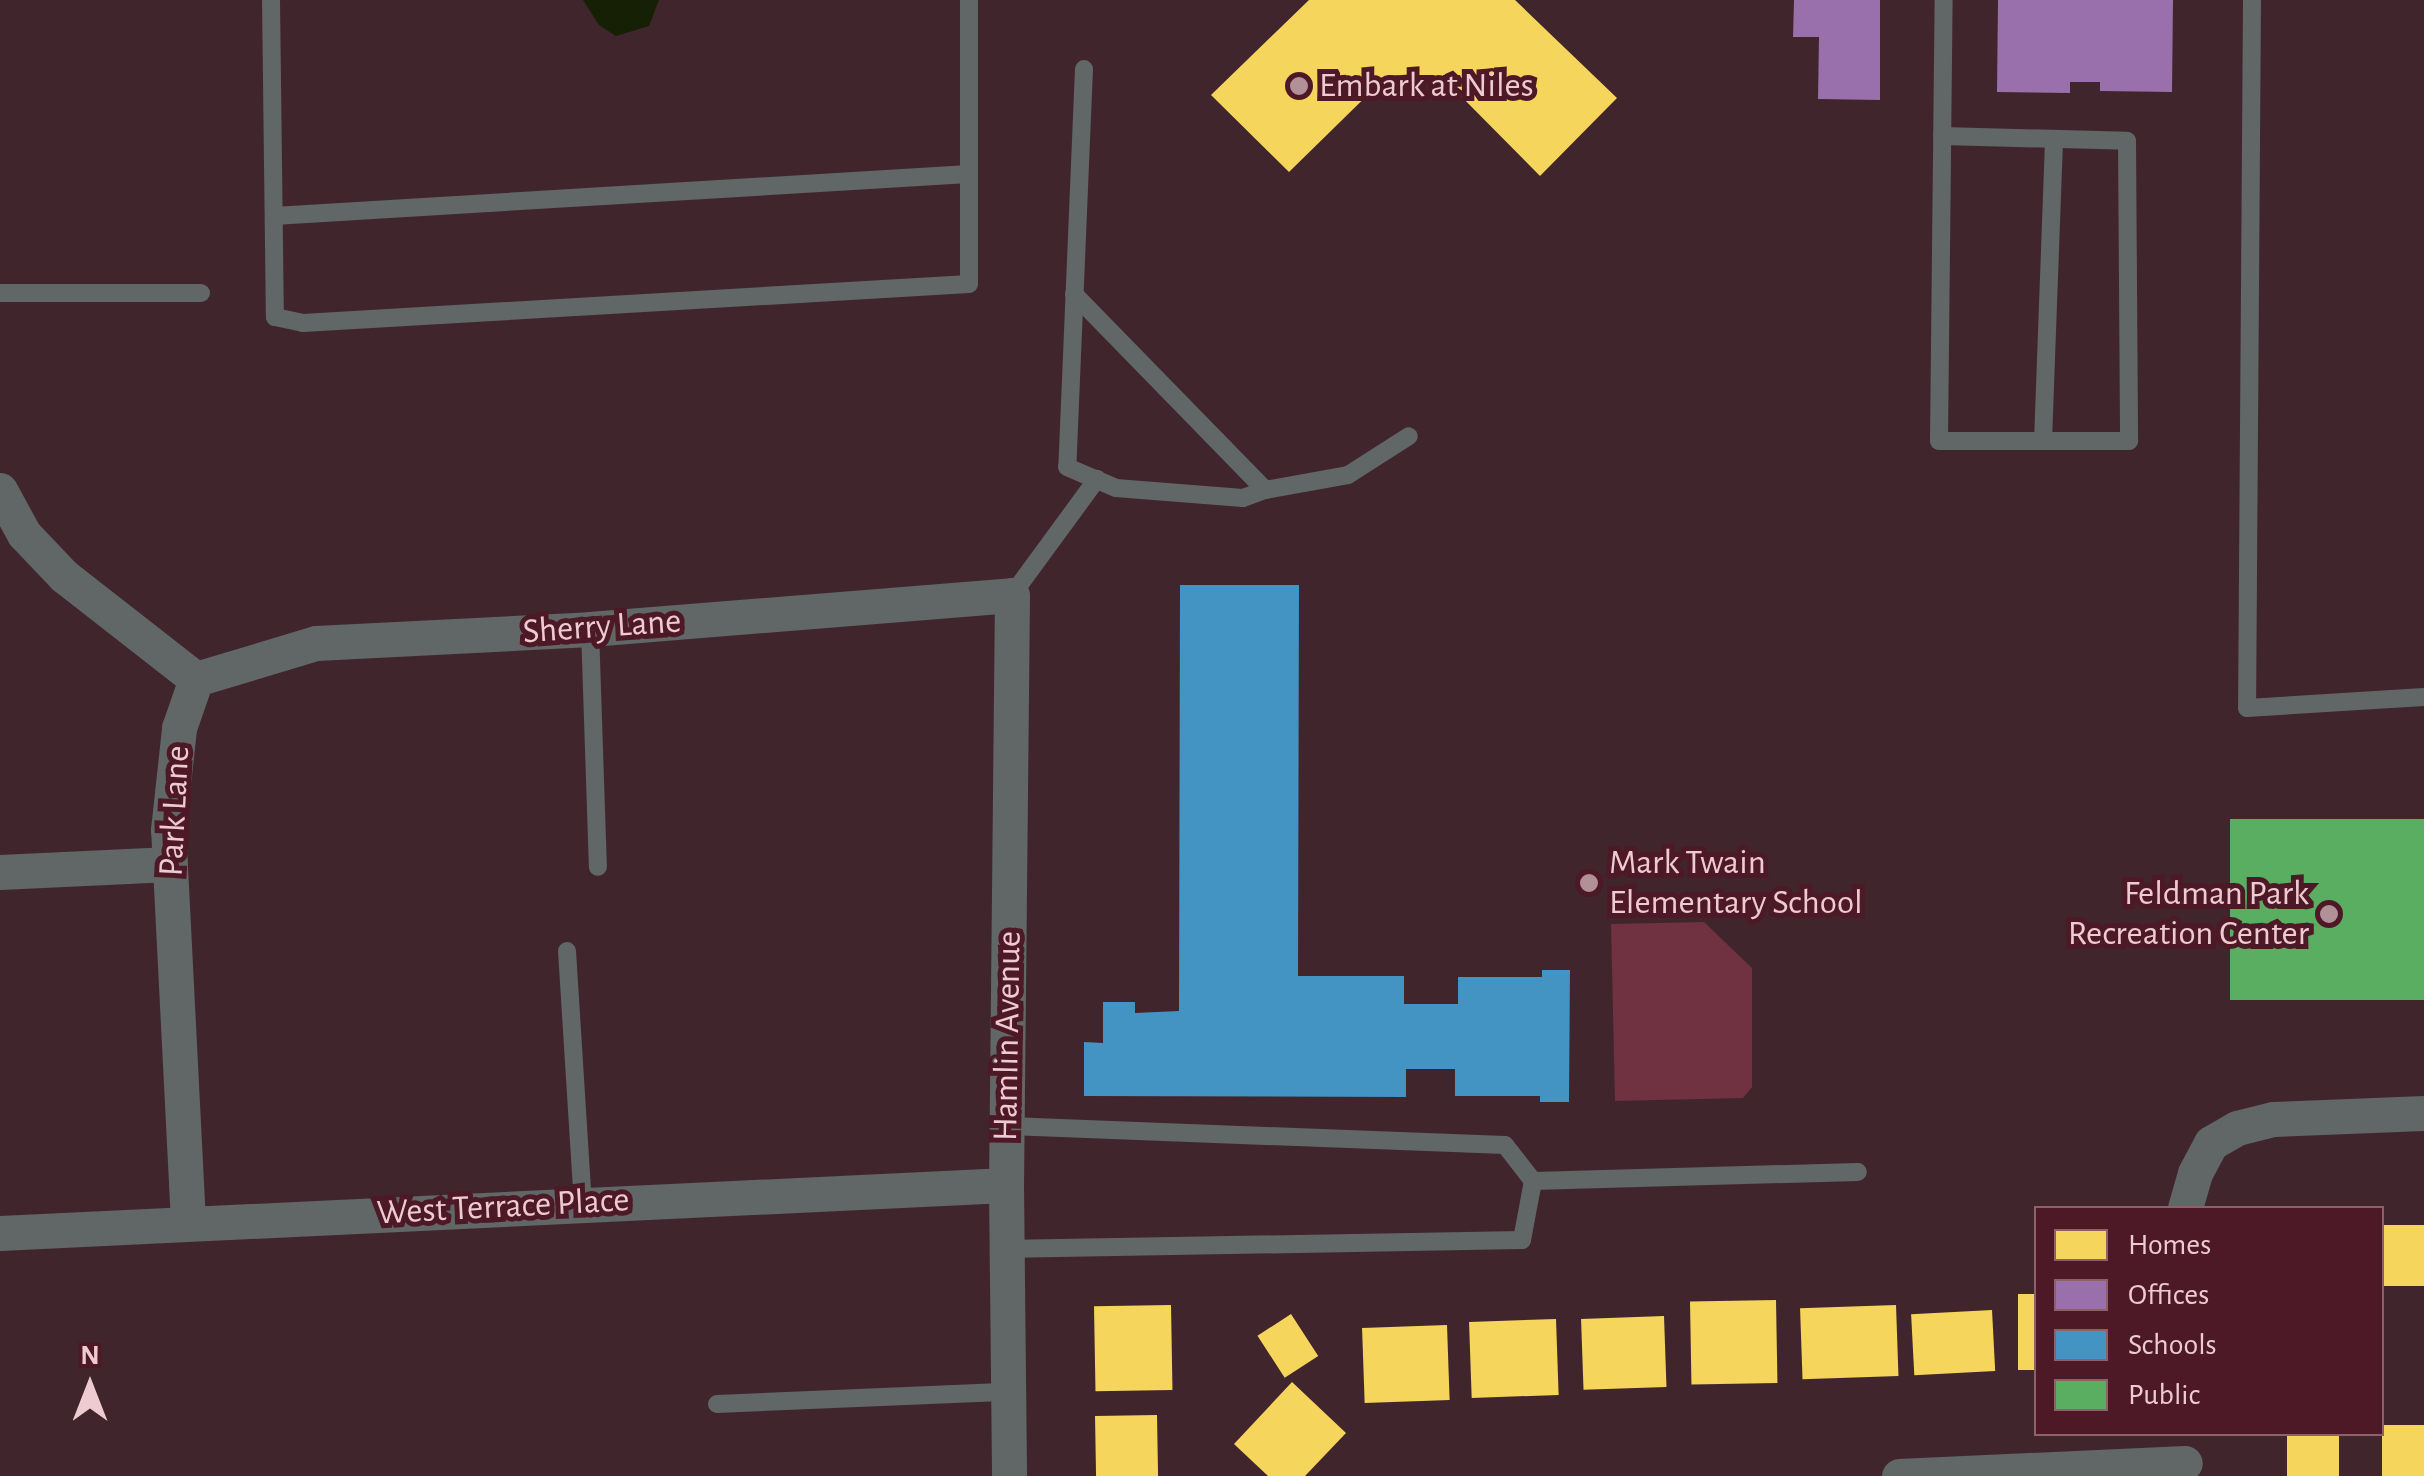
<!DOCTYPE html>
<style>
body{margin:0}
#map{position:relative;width:2424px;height:1476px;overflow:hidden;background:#41252c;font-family:"Alegreya Sans",sans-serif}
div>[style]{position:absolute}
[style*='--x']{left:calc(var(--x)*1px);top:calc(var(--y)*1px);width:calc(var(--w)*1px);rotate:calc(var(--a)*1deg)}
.green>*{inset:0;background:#703140}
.water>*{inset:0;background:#152004}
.homes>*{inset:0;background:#f6d55c;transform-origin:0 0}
.offices>*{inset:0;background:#9970ab}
.schools>*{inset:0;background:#4393c3}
.public>*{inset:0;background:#5aae61;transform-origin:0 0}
.lane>*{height:18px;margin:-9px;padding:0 9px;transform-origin:9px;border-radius:9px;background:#616667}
.street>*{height:35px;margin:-17.5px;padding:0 17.5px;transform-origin:17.5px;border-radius:17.5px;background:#616667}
.dots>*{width:28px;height:28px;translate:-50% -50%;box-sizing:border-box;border:5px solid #4d1926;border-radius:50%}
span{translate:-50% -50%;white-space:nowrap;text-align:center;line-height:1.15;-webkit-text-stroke:10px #4d1926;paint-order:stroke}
.poi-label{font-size:35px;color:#eecbd0}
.left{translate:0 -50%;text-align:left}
.right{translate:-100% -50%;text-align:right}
.street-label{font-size:35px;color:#eecbd0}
.legend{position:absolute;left:2034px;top:1206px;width:350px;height:230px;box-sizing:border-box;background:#4d1926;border:2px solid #8d606a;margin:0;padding:12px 18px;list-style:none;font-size:30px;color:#eecbd0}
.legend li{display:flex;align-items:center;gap:20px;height:50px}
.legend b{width:50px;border:2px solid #8d606a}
.north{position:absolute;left:40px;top:1336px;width:100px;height:100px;-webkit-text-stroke:8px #4d1926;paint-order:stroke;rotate:0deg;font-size:28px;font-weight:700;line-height:40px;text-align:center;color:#eecbd0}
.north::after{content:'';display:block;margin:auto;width:35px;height:45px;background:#eecbd0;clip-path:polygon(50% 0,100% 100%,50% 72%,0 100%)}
</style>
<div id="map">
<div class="green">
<i style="clip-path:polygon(1704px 922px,1752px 968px,1752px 1087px,1743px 1098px,1615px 1101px,1611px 924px)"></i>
</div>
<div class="water">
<i style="clip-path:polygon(583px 0,659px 0,649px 26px,616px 36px,599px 25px)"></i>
</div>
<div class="homes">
<i style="clip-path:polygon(1309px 0,1515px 0,1617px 98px,1540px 176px,1442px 77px,1388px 75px,1289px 172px,1211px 95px)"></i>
<i style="left:2424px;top:1225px;width:61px;height:42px;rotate:90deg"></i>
<i style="left:2036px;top:1294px;width:76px;height:18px;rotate:90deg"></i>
<i style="left:1776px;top:1300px;width:83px;height:86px;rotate:89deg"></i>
<i style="left:1171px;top:1305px;width:85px;height:77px;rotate:89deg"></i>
<i style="left:1896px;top:1305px;width:71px;height:96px;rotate:88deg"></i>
<i style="left:1992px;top:1310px;width:61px;height:81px;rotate:87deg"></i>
<i style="left:1291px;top:1314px;width:50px;height:40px;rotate:57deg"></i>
<i style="left:1664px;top:1316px;width:71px;height:83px;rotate:88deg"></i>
<i style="left:1556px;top:1319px;width:76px;height:87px;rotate:88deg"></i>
<i style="left:1447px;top:1325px;width:75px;height:85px;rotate:88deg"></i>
<i style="clip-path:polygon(1292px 1382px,1346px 1433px,1305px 1476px,1268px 1476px,1234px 1444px)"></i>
<i style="left:1157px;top:1415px;width:61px;height:62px;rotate:89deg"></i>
<i style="left:2424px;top:1425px;width:51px;height:42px;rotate:90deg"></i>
<i style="left:2287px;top:1434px;width:52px;height:42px"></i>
</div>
<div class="offices">
<i style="clip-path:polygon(1794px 0,1880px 0,1880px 100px,1818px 99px,1819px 37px,1793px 37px)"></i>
<i style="clip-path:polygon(1998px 0,2173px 0,2172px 92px,2100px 91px,2100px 82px,2070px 82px,2070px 93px,1997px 92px)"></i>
</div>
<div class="schools">
<i style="clip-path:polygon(1180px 585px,1299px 585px,1298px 976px,1404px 976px,1404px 1004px,1458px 1004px,1458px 977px,1542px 977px,1542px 970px,1570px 970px,1569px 1102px,1540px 1102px,1540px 1096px,1455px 1096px,1455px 1069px,1406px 1069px,1406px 1097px,1084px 1096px,1084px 1042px,1103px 1043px,1103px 1002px,1135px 1002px,1135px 1013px,1179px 1011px)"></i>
</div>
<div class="public">
<i style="left:2424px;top:819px;width:181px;height:194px;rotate:90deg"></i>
</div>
<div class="lane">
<i style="--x:271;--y:0;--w:317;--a:89.3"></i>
<i style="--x:275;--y:317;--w:29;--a:12"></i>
<i style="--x:303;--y:323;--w:667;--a:-3.35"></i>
<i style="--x:969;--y:284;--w:284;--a:-90"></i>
<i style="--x:2252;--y:0;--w:708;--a:90.4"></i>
<i style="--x:2247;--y:708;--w:177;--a:-3.6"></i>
<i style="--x:1084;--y:69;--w:398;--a:92.4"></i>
<i style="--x:1067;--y:467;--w:53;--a:23.2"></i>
<i style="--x:1116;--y:488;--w:127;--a:4.5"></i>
<i style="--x:1243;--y:498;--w:23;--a:-20"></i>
<i style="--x:1265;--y:490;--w:84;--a:-10.2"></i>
<i style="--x:1348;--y:475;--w:72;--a:-32.6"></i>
<i style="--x:1942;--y:136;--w:185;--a:1.5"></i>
<i style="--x:2127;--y:141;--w:300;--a:89.6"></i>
<i style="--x:2129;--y:441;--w:190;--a:180"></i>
<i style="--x:1939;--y:441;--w:441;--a:-89.4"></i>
<i style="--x:274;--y:216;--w:696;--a:-3.46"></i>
<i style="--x:0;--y:293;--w:201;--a:0"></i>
<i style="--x:1074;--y:294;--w:274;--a:45.7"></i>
<i style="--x:2043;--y:441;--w:301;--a:-87.9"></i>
<i style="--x:1012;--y:595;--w:144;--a:-53.8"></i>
<i style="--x:590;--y:629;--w:238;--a:88.1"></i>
<i style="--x:567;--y:951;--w:254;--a:86.4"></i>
<i style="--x:1007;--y:1126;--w:498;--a:2.2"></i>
<i style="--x:1505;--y:1145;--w:46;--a:52.1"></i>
<i style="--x:1533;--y:1181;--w:60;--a:100.6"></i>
<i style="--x:1522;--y:1240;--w:515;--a:179"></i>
<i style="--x:1533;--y:1181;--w:325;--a:-1.6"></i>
<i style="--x:717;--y:1404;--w:291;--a:-2.4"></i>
</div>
<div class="street">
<i style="--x:0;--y:490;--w:50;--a:61.4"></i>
<i style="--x:24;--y:534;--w:58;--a:46.4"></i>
<i style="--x:64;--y:576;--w:167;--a:38"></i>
<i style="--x:196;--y:679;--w:125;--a:-16.7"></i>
<i style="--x:316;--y:643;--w:274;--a:-2.9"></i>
<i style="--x:590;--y:629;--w:423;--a:-4.6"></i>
<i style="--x:1012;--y:595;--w:590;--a:90.58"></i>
<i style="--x:1006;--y:1185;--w:291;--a:89.4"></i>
<i style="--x:0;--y:872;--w:170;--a:-2.7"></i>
<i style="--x:2185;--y:1208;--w:36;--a:-74"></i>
<i style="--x:2195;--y:1173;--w:34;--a:-62"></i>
<i style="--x:2211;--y:1143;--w:30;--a:-30"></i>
<i style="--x:2237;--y:1128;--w:37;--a:-14"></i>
<i style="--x:2273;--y:1119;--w:151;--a:-2.3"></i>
<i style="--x:188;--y:1222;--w:393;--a:-92.9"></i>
<i style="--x:168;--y:830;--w:103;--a:-83.8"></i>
<i style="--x:179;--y:728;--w:52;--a:-70.9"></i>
<i style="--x:0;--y:1233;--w:1007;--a:-2.73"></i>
<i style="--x:1899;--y:1476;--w:286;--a:-2.6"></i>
</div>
<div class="dots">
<i style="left:1299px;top:86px;background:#b19197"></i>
<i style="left:1589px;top:883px;background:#b19197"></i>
<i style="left:2329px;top:914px;background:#b19197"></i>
</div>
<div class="poi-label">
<span class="left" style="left:1319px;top:86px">Embark at Niles</span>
<span class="left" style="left:1609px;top:883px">Mark Twain<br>Elementary School</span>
<span class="right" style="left:2309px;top:914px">Feldman Park<br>Recreation Center</span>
</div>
<div class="street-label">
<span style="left:602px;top:627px;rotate:-4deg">Sherry Lane</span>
<span style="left:175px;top:811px;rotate:-87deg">Park Lane</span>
<span style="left:1008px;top:1036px;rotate:-89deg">Hamlin Avenue</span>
<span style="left:503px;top:1207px;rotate:-3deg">West Terrace Place</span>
</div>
<ul class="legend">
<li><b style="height:28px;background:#f6d55c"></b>Homes</li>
<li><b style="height:28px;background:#9970ab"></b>Offices</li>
<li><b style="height:28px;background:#4393c3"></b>Schools</li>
<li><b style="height:28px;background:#5aae61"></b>Public</li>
</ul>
<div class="north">N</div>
</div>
